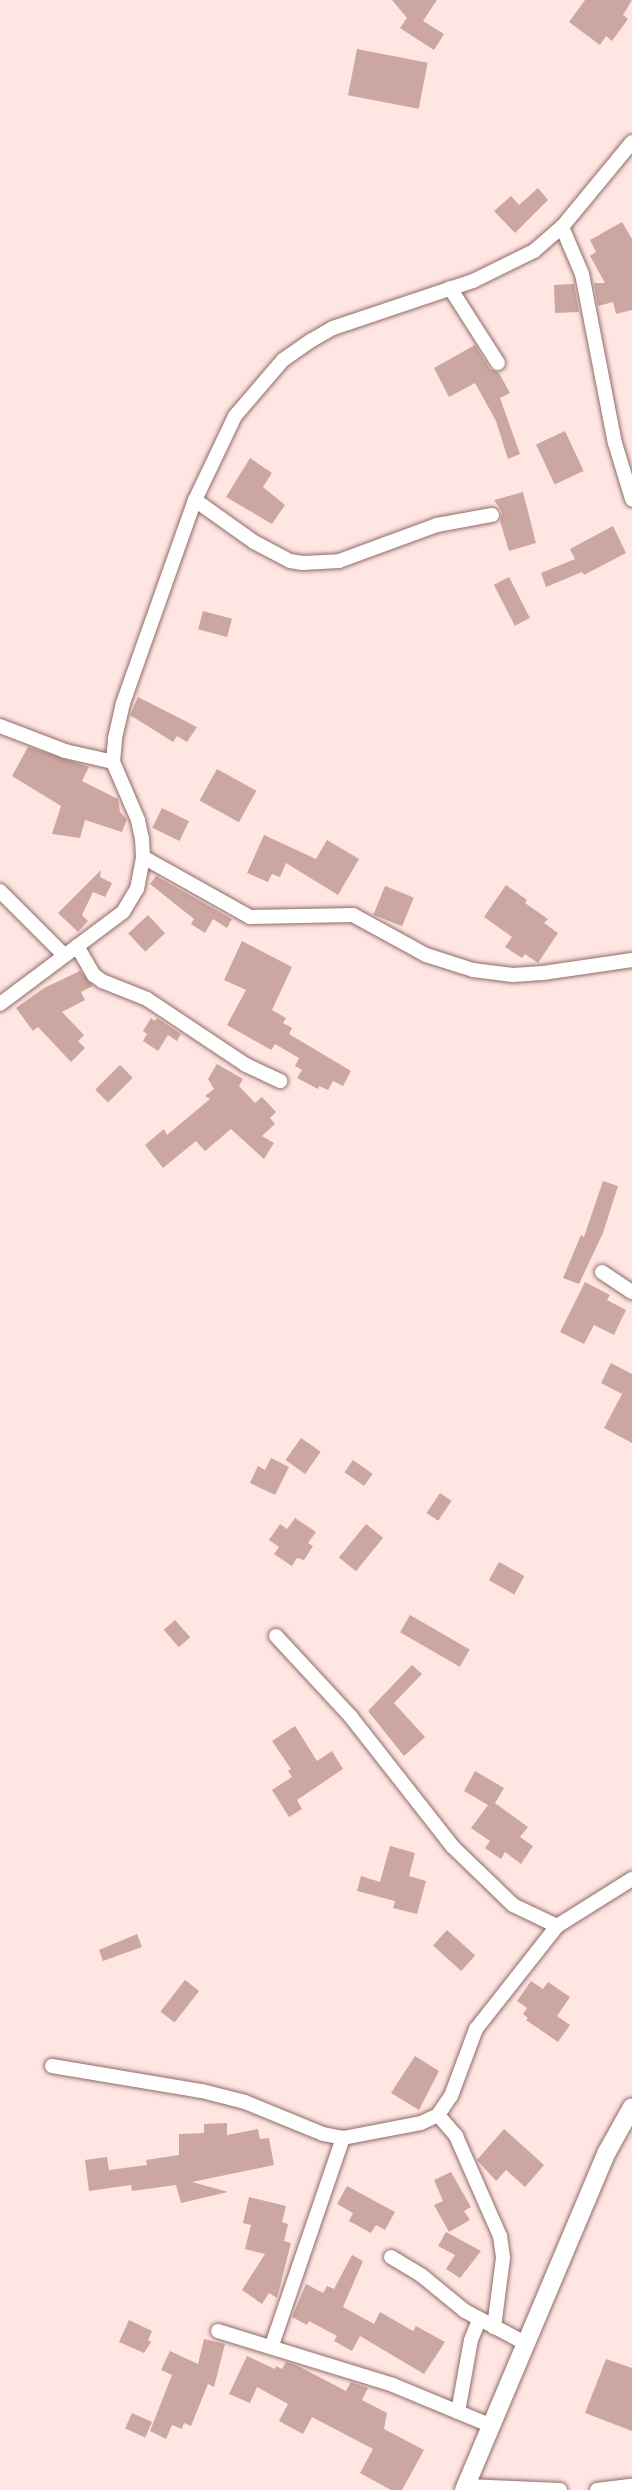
<!DOCTYPE html>
<style>
body{margin:0}
#map{position:relative;width:632px;height:2490px;overflow:hidden;background:#ffe6e2;font-family:"Source Sans 3",sans-serif}
div>[style]{position:absolute}
[style*='--x']{left:calc(var(--x)*1px);top:calc(var(--y)*1px);width:calc(var(--w)*1px);rotate:calc(var(--a)*1deg)}
.building>*{inset:0;background:#cca6a0;transform-origin:0 0}
.roads{filter:drop-shadow(0 0 2px #8f6b66) drop-shadow(0 0 2px #8f6b66)}
.minor>*{height:14px;margin:-7px;padding:0 7px;transform-origin:7px;border-radius:7px;background:#fff}
.tertiary>*{height:18px;margin:-9px;padding:0 9px;transform-origin:9px;border-radius:9px;background:#fff}
span{translate:-50% -50%;white-space:nowrap;text-align:center;line-height:1.15;-webkit-text-stroke:6px #fafafa;paint-order:stroke}
</style>
<div id="map">
<div class="building">
<i style="clip-path:polygon(392px 0,437px 0,423px 21px,444px 34px,434px 50px,400px 28px,407px 18px)"></i>
<i style="clip-path:polygon(585px 0,632px 0,623px 15px,628px 19px,612px 41px,606px 36px,600px 45px,569px 22px)"></i>
<i style="left:357px;top:49px;width:72px;height:47px;rotate:11deg"></i>
<i style="clip-path:polygon(538px 188px,548px 200px,515px 233px,494px 211px,511px 196px,519px 205px)"></i>
<i style="clip-path:polygon(622px 222px,632px 239px,632px 310px,616px 314px,613px 302px,598px 306px,594px 283px,605px 283px,590px 256px,596px 252px,590px 240px)"></i>
<i style="clip-path:polygon(574px 284px,579px 312px,555px 313px,554px 285px)"></i>
<i style="clip-path:polygon(475px 345px,490px 369px,499px 373px,510px 393px,500px 398px,520px 454px,508px 459px,496px 421px,475px 383px,449px 397px,434px 368px)"></i>
<i style="left:565px;top:431px;width:44px;height:32px;rotate:65deg"></i>
<i style="clip-path:polygon(250px 458px,272px 473px,263px 487px,285px 505px,272px 524px,226px 497px)"></i>
<i style="clip-path:polygon(523px 492px,536px 543px,509px 551px,500px 521px,502px 512px,494px 500px)"></i>
<i style="clip-path:polygon(613px 526px,626px 553px,584px 575px,582px 572px,546px 587px,541px 573px,575px 559px,570px 549px)"></i>
<i style="left:509px;top:577px;width:46px;height:17px;rotate:63deg"></i>
<i style="left:203px;top:611px;width:30px;height:19px;rotate:15deg"></i>
<i style="clip-path:polygon(138px 697px,197px 727px,187px 742px,177px 736px,173px 742px,130px 715px)"></i>
<i style="clip-path:polygon(28px 747px,89px 767px,82px 781px,118px 799px,120px 812px,127px 819px,122px 832px,85px 820px,80px 838px,52px 834px,61px 806px,12px 776px)"></i>
<i style="left:217px;top:769px;width:45px;height:36px;rotate:29deg"></i>
<i style="left:162px;top:808px;width:30px;height:22px;rotate:26deg"></i>
<i style="clip-path:polygon(264px 835px,316px 859px,327px 840px,359px 859px,338px 895px,286px 863px,280px 877px,272px 874px,268px 882px,247px 873px)"></i>
<i style="clip-path:polygon(101px 870px,100px 877px,112px 883px,105px 897px,93px 892px,82px 915px,88px 921px,78px 932px,58px 913px)"></i>
<i style="clip-path:polygon(156px 876px,232px 919px,227px 928px,213px 919px,205px 933px,191px 924px,194px 919px,150px 884px)"></i>
<i style="clip-path:polygon(506px 885px,527px 900px,525px 903px,548px 919px,544px 923px,558px 933px,538px 963px,525px 954px,522px 958px,505px 947px,512px 937px,484px 917px)"></i>
<i style="left:385px;top:886px;width:31px;height:31px;rotate:22deg"></i>
<i style="left:148px;top:915px;width:25px;height:27px;rotate:47deg"></i>
<i style="clip-path:polygon(242px 941px,292px 967px,272px 1010px,286px 1018px,283px 1023px,292px 1028px,289px 1034px,351px 1071px,343px 1086px,333px 1081px,328px 1090px,319px 1086px,318px 1089px,297px 1078px,302px 1070px,295px 1066px,299px 1058px,275px 1044px,271px 1050px,227px 1025px,246px 990px,224px 980px)"></i>
<i style="clip-path:polygon(80px 971px,93px 986px,81px 992px,85px 1000px,62px 1012px,84px 1035px,78px 1041px,85px 1048px,71px 1062px,38px 1027px,33px 1031px,16px 1008px,44px 988px)"></i>
<i style="clip-path:polygon(151px 1018px,155px 1021px,157px 1018px,181px 1034px,177px 1041px,168px 1035px,158px 1051px,143px 1041px,147px 1034px,143px 1031px)"></i>
<i style="clip-path:polygon(217px 1064px,243px 1079px,239px 1086px,255px 1103px,262px 1097px,276px 1112px,270px 1118px,275px 1124px,262px 1136px,274px 1143px,264px 1159px,231px 1129px,205px 1151px,196px 1141px,163px 1168px,145px 1145px,164px 1129px,167px 1135px,210px 1099px,205px 1096px,214px 1089px,208px 1079px)"></i>
<i style="left:120px;top:1065px;width:18px;height:35px;rotate:45deg"></i>
<i style="clip-path:polygon(603px 1181px,618px 1186px,603px 1233px,579px 1284px,563px 1278px,581px 1235px,584px 1237px)"></i>
<i style="clip-path:polygon(585px 1282px,610px 1295px,607px 1300px,626px 1310px,614px 1335px,594px 1325px,584px 1344px,560px 1332px)"></i>
<i style="clip-path:polygon(611px 1363px,632px 1374px,632px 1443px,604px 1428px,622px 1394px,601px 1383px)"></i>
<i style="left:301px;top:1438px;width:24px;height:27px;rotate:35deg"></i>
<i style="clip-path:polygon(271px 1458px,289px 1467px,275px 1495px,250px 1483px,258px 1466px,265px 1470px)"></i>
<i style="left:353px;top:1460px;width:24px;height:15px;rotate:35deg"></i>
<i style="left:440px;top:1493px;width:14px;height:24px;rotate:34deg"></i>
<i style="clip-path:polygon(295px 1518px,316px 1532px,308px 1543px,313px 1546px,304px 1560px,297px 1558px,292px 1566px,274px 1554px,279px 1547px,269px 1540px,280px 1524px,287px 1529px)"></i>
<i style="left:366px;top:1524px;width:22px;height:43px;rotate:39deg"></i>
<i style="left:499px;top:1562px;width:29px;height:21px;rotate:29deg"></i>
<i style="left:410px;top:1615px;width:69px;height:20px;rotate:30deg"></i>
<i style="left:175px;top:1620px;width:23px;height:15px;rotate:49deg"></i>
<i style="clip-path:polygon(412px 1665px,422px 1674px,394px 1703px,425px 1737px,404px 1756px,368px 1711px)"></i>
<i style="clip-path:polygon(295px 1726px,317px 1761px,332px 1751px,343px 1769px,297px 1800px,302px 1809px,289px 1817px,272px 1790px,292px 1777px,288px 1771px,291px 1769px,272px 1741px)"></i>
<i style="clip-path:polygon(475px 1771px,504px 1788px,495px 1803px,528px 1827px,520px 1837px,533px 1846px,521px 1864px,505px 1852px,501px 1859px,485px 1848px,490px 1841px,471px 1828px,488px 1805px,464px 1791px)"></i>
<i style="clip-path:polygon(390px 1846px,415px 1853px,409px 1876px,426px 1881px,417px 1914px,393px 1908px,395px 1901px,357px 1891px,361px 1876px,380px 1882px)"></i>
<i style="left:447px;top:1930px;width:38px;height:21px;rotate:42deg"></i>
<i style="clip-path:polygon(137px 1934px,142px 1947px,103px 1961px,99px 1950px)"></i>
<i style="left:185px;top:1980px;width:18px;height:40px;rotate:38deg"></i>
<i style="clip-path:polygon(531px 1981px,543px 1989px,548px 1982px,570px 1997px,557px 2016px,570px 2025px,558px 2042px,526px 2020px,528px 2018px,523px 2014px,527px 2008px,517px 2001px)"></i>
<i style="clip-path:polygon(415px 2056px,439px 2071px,419px 2110px,391px 2093px)"></i>
<i style="clip-path:polygon(227px 2123px,227px 2135px,258px 2129px,260px 2139px,269px 2138px,274px 2165px,192px 2182px,228px 2192px,181px 2203px,176px 2185px,132px 2191px,131px 2185px,89px 2191px,85px 2160px,107px 2157px,109px 2170px,147px 2165px,146px 2160px,179px 2155px,179px 2134px,204px 2133px,204px 2124px)"></i>
<i style="clip-path:polygon(504px 2129px,544px 2165px,525px 2187px,506px 2170px,496px 2181px,477px 2160px)"></i>
<i style="clip-path:polygon(451px 2172px,471px 2207px,464px 2211px,470px 2220px,449px 2232px,434px 2205px,443px 2201px,434px 2180px)"></i>
<i style="clip-path:polygon(347px 2186px,395px 2212px,385px 2230px,376px 2225px,371px 2233px,349px 2221px,353px 2213px,337px 2204px)"></i>
<i style="clip-path:polygon(249px 2197px,286px 2206px,282px 2222px,288px 2224px,284px 2241px,291px 2243px,277px 2298px,269px 2293px,262px 2304px,242px 2290px,265px 2254px,245px 2249px,251px 2225px,243px 2223px)"></i>
<i style="clip-path:polygon(446px 2232px,481px 2251px,460px 2278px,446px 2269px,455px 2255px,438px 2246px)"></i>
<i style="clip-path:polygon(352px 2255px,363px 2261px,343px 2307px,374px 2324px,380px 2312px,413px 2331px,416px 2326px,445px 2342px,424px 2374px,360px 2336px,352px 2351px,334px 2341px,337px 2336px,309px 2321px,307px 2325px,292px 2317px,306px 2284px,323px 2293px,327px 2286px,334px 2289px)"></i>
<i style="clip-path:polygon(129px 2320px,152px 2331px,148px 2340px,151px 2342px,144px 2353px,119px 2342px)"></i>
<i style="clip-path:polygon(204px 2339px,225px 2344px,214px 2387px,208px 2384px,191px 2426px,184px 2423px,182px 2429px,172px 2425px,166px 2439px,150px 2431px,172px 2375px,161px 2370px,170px 2351px,198px 2364px)"></i>
<i style="clip-path:polygon(247px 2356px,275px 2369px,276px 2366px,282px 2369px,286px 2362px,298px 2366px,346px 2391px,351px 2382px,368px 2388px,362px 2400px,387px 2413px,384px 2429px,424px 2450px,402px 2490px,391px 2490px,360px 2473px,373px 2449px,312px 2417px,303px 2434px,279px 2421px,288px 2404px,257px 2387px,250px 2403px,229px 2394px)"></i>
<i style="clip-path:polygon(606px 2359px,632px 2368px,632px 2431px,585px 2413px)"></i>
<i style="left:132px;top:2413px;width:22px;height:17px;rotate:24deg"></i>
</div>
<div class="roads">
<div class="minor">
<i style="--x:562;--y:227;--w:51;--a:66.9"></i>
<i style="--x:582;--y:274;--w:172;--a:79"></i>
<i style="--x:615;--y:443;--w:59;--a:73.1"></i>
<i style="--x:450;--y:288;--w:89;--a:57.4"></i>
<i style="--x:195;--y:500;--w:72;--a:35.4"></i>
<i style="--x:254;--y:542;--w:41;--a:27.8"></i>
<i style="--x:290;--y:561;--w:13;--a:9"></i>
<i style="--x:303;--y:563;--w:36;--a:-3"></i>
<i style="--x:339;--y:561;--w:104;--a:-20.2"></i>
<i style="--x:437;--y:525;--w:56;--a:-10.3"></i>
<i style="--x:0;--y:726;--w:70;--a:21"></i>
<i style="--x:65;--y:751;--w:49;--a:12.9"></i>
<i style="--x:143;--y:857;--w:123;--a:29.3"></i>
<i style="--x:250;--y:917;--w:103;--a:-1.1"></i>
<i style="--x:353;--y:915;--w:83;--a:28.7"></i>
<i style="--x:426;--y:955;--w:49;--a:17.7"></i>
<i style="--x:473;--y:970;--w:40;--a:7.1"></i>
<i style="--x:513;--y:975;--w:30;--a:-4"></i>
<i style="--x:543;--y:973;--w:90;--a:-8.3"></i>
<i style="--x:0;--y:891;--w:91;--a:45"></i>
<i style="--x:77;--y:946;--w:34;--a:60"></i>
<i style="--x:94;--y:975;--w:10;--a:37"></i>
<i style="--x:102;--y:981;--w:48;--a:21.8"></i>
<i style="--x:147;--y:999;--w:119;--a:33.7"></i>
<i style="--x:246;--y:1065;--w:38;--a:25"></i>
<i style="--x:0;--y:1004;--w:154;--a:-36.8"></i>
<i style="--x:123;--y:912;--w:27;--a:-59"></i>
<i style="--x:137;--y:889;--w:33;--a:-79"></i>
<i style="--x:143;--y:857;--w:18;--a:-93"></i>
<i style="--x:142;--y:839;--w:19;--a:-102"></i>
<i style="--x:138;--y:820;--w:63;--a:-113.3"></i>
<i style="--x:113;--y:762;--w:24;--a:-85"></i>
<i style="--x:115;--y:738;--w:36;--a:-77"></i>
<i style="--x:123;--y:703;--w:215;--a:-70.5"></i>
<i style="--x:195;--y:500;--w:93;--a:-64.5"></i>
<i style="--x:235;--y:416;--w:74;--a:-49.4"></i>
<i style="--x:283;--y:360;--w:35;--a:-35"></i>
<i style="--x:312;--y:340;--w:24;--a:-30"></i>
<i style="--x:333;--y:328;--w:148;--a:-18.6"></i>
<i style="--x:473;--y:281;--w:68;--a:-26.2"></i>
<i style="--x:534;--y:251;--w:37;--a:-41"></i>
<i style="--x:562;--y:227;--w:110;--a:-50.5"></i>
<i style="--x:602;--y:1272;--w:36;--a:34"></i>
<i style="--x:276;--y:1636;--w:110;--a:47.2"></i>
<i style="--x:351;--y:1717;--w:165;--a:51.9"></i>
<i style="--x:453;--y:1847;--w:83;--a:44"></i>
<i style="--x:513;--y:1905;--w:49;--a:25.5"></i>
<i style="--x:52;--y:2066;--w:152;--a:9.5"></i>
<i style="--x:202;--y:2091;--w:44;--a:14.3"></i>
<i style="--x:245;--y:2102;--w:84;--a:22.3"></i>
<i style="--x:323;--y:2134;--w:20;--a:11"></i>
<i style="--x:343;--y:2138;--w:79;--a:-10.9"></i>
<i style="--x:421;--y:2123;--w:19;--a:-25"></i>
<i style="--x:438;--y:2115;--w:23;--a:-56"></i>
<i style="--x:451;--y:2096;--w:72;--a:-69.5"></i>
<i style="--x:476;--y:2029;--w:131;--a:-51.8"></i>
<i style="--x:557;--y:1926;--w:89;--a:-32.1"></i>
<i style="--x:438;--y:2115;--w:28;--a:49"></i>
<i style="--x:456;--y:2136;--w:109;--a:66.3"></i>
<i style="--x:500;--y:2236;--w:22;--a:82"></i>
<i style="--x:503;--y:2258;--w:70;--a:97.4"></i>
<i style="--x:391;--y:2257;--w:35;--a:31"></i>
<i style="--x:421;--y:2275;--w:57;--a:39.3"></i>
<i style="--x:465;--y:2311;--w:68;--a:28.1"></i>
<i style="--x:218;--y:2331;--w:183;--a:17.1"></i>
<i style="--x:393;--y:2385;--w:107;--a:22.5"></i>
<i style="--x:272;--y:2345;--w:219;--a:-71.1"></i>
<i style="--x:458;--y:2412;--w:73;--a:-79.8"></i>
<i style="--x:471;--y:2340;--w:22;--a:-68"></i>
<i style="--x:466;--y:2486;--w:94;--a:2.4"></i>
<i style="--x:597;--y:2490;--w:35;--a:-7"></i>
</div>
<div class="tertiary">
<i style="--x:464;--y:2490;--w:367;--a:-67.1"></i>
<i style="--x:607;--y:2152;--w:51;--a:-60.9"></i>
</div>
</div>
</div>
